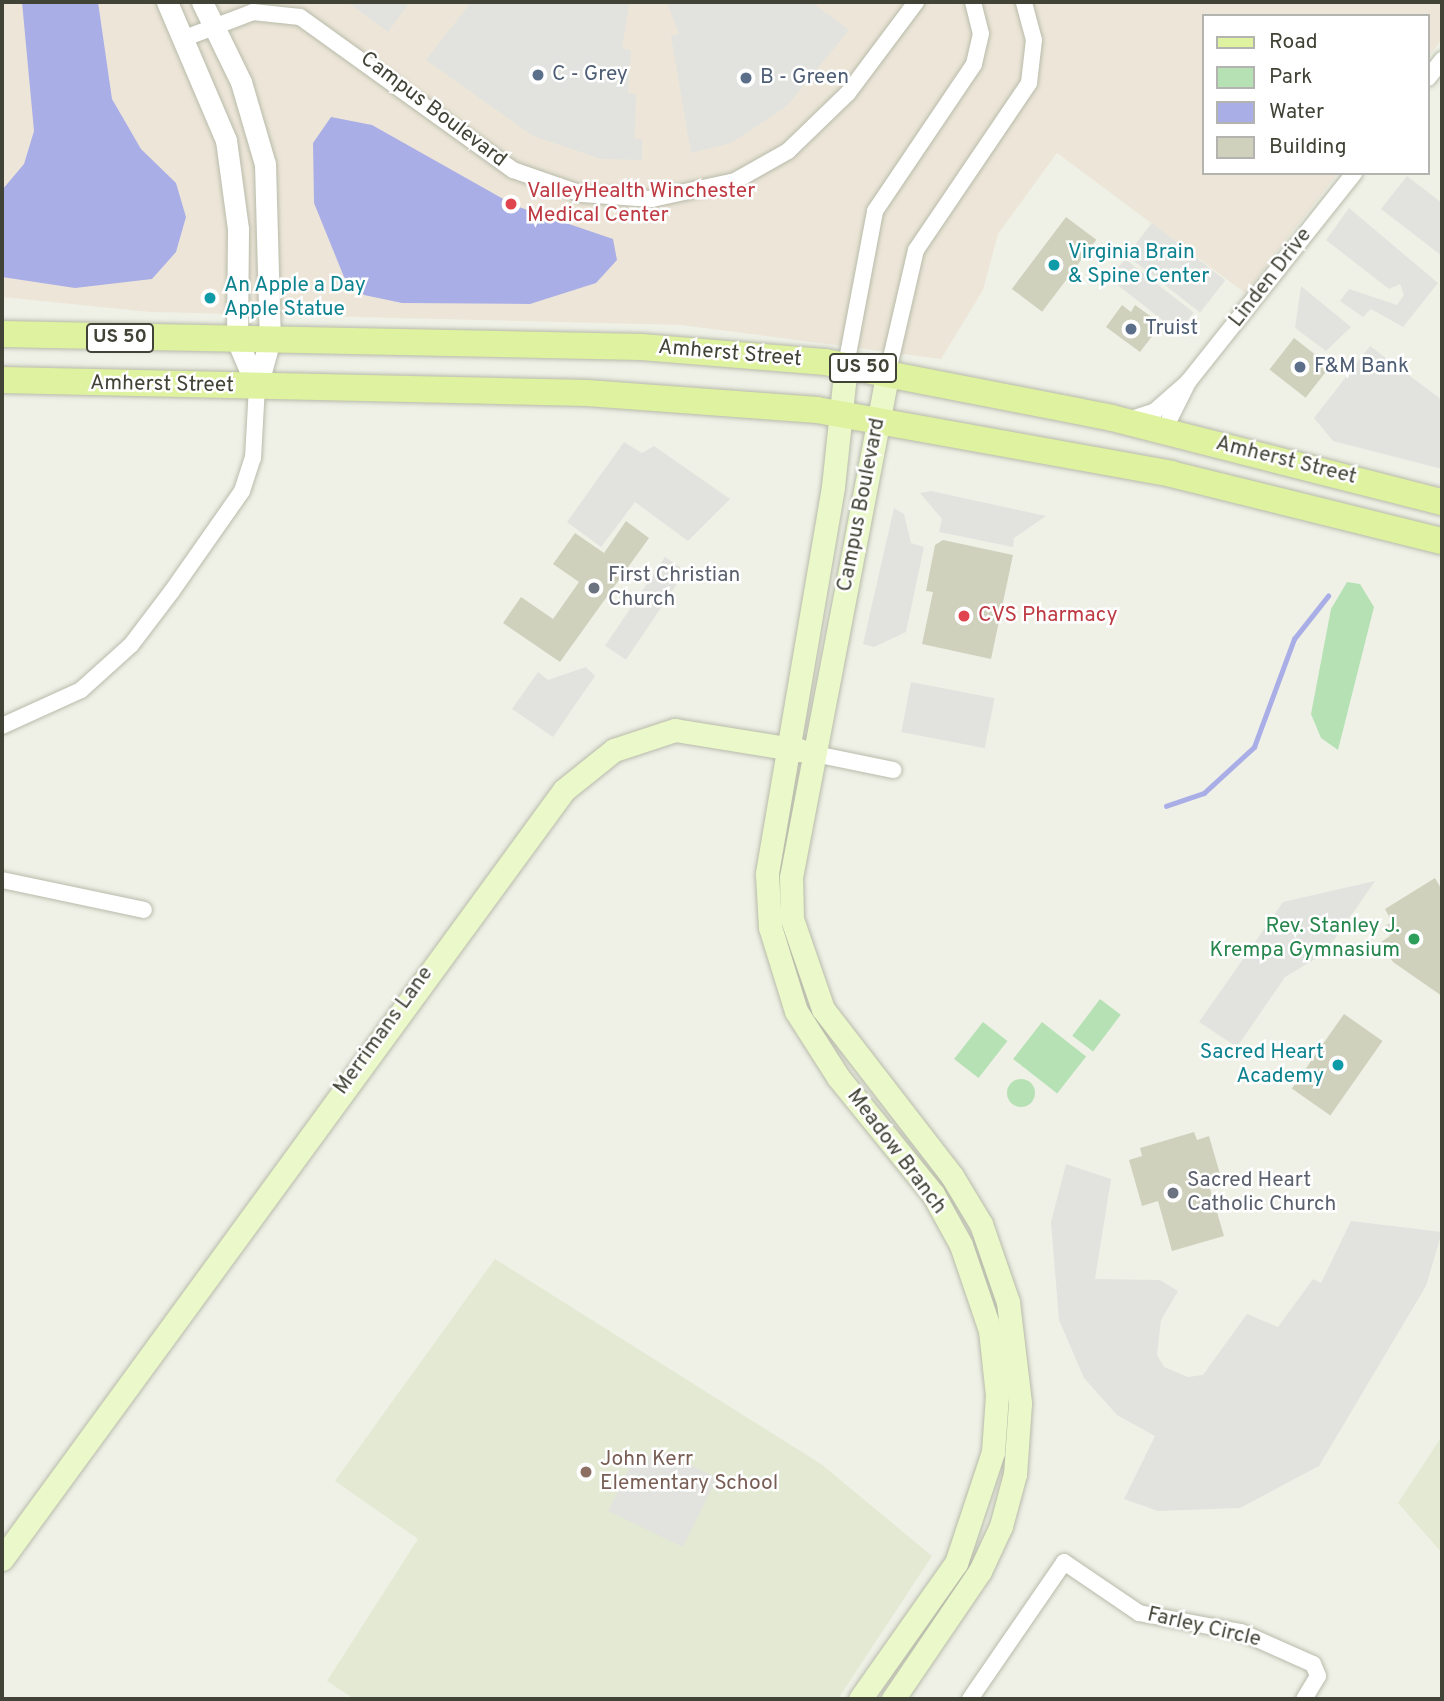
<!DOCTYPE html>
<style>
body{margin:0}
#map{position:relative;width:1444px;height:1701px;overflow:hidden;background:#eff1e7;font-family:Overpass,sans-serif}
div>[style]{position:absolute}
[style*='--x']{left:calc(var(--x)*1px);top:calc(var(--y)*1px);width:calc(var(--w)*1px);rotate:calc(var(--a)*1deg)}
.education>*{inset:0;background:#e3e9d2}
.medical>*{inset:0;background:#ede6d8}
.green>*{inset:0;background:#b6e1b4;transform-origin:0 0}
.round{border-radius:50%}
.parking>*{inset:0;background:#e2e3de;transform-origin:0 0}
.water>*{inset:0;background:#aaaee7}
.stream>*{height:4.5px;margin:-2.25px;padding:0 2.25px;transform-origin:2.25px;border-radius:2.25px;background:#aaaee7}
.building>*{inset:0;background:#cfd1bd;transform-origin:0 0}
.roads{filter:drop-shadow(0 0 2px #b8bbaa) drop-shadow(0 0 2px #b8bbaa)}
.minor>*{height:16px;margin:-8px;padding:0 8px;transform-origin:8px;border-radius:8px;background:#fff}
.tertiary>*{height:21px;margin:-10.5px;padding:0 10.5px;transform-origin:10.5px;border-radius:10.5px;background:#fff}
.secondary>*{height:23px;margin:-11.5px;padding:0 11.5px;transform-origin:11.5px;border-radius:11.5px;background:#ebf8ca}
.primary>*{height:26px;margin:-13px;padding:0 13px;transform-origin:13px;border-radius:13px;background:#dff29f}
.dots>*{width:19px;height:19px;translate:-50% -50%;box-sizing:border-box;border:4px solid #fff;border-radius:50%}
span{translate:-50% -50%;white-space:nowrap;text-align:center;line-height:1.15;-webkit-text-stroke:5px #fff;paint-order:stroke}
.shield-label span{padding:2px 5px;background:#fff;border:2px solid;border-radius:5px;-webkit-text-stroke-width:0}
.shield-label{font-size:19px;color:#424337;font-weight:700}
.service-label{font-size:21px;color:#4e5e75}
.left{translate:0 -50%;text-align:left}
.street-label{font-size:21px;color:#424337}
.health-label{font-size:21px;color:#be3a42}
.culture-label{font-size:21px;color:#0d838f}
.right{translate:-100% -50%;text-align:right}
.worship-label{font-size:21px;color:#5b616d}
.leisure-label{font-size:21px;color:#27864d}
.education-label{font-size:21px;color:#785e54}
.frame{position:absolute;inset:0;border:4px solid #424337;pointer-events:none}
.legend{position:absolute;left:1202px;top:14px;width:228px;height:161px;box-sizing:border-box;background:#fff;border:2px solid #b3b4af;margin:0;padding:9px 12px;list-style:none;font-size:21px;color:#424337}
.legend li{display:flex;align-items:center;gap:14px;height:35px}
.legend b{width:35px;border:2px solid #b3b4af}
</style>
<div id="map">
<div class="education">
<i style="clip-path:polygon(495px 1259px,821px 1464px,932px 1556px,838px 1699px,354px 1699px,327px 1681px,418px 1539px,335px 1481px)"></i>
<i style="clip-path:polygon(1442px 1436px,1442px 1553px,1398px 1503px)"></i>
</div>
<div class="medical">
<i style="clip-path:polygon(2px 2px,1442px 2px,1442px 39px,1428px 57px,1428px 16px,1204px 16px,1204px 173px,1338px 173px,1245px 293px,1057px 153px,998px 234px,983px 290px,941px 359px,681px 325px,150px 312px,2px 297px)"></i>
</div>
<div class="green">
<i style="clip-path:polygon(1347px 582px,1360px 584px,1374px 607px,1338px 750px,1321px 738px,1311px 714px,1331px 609px)"></i>
<i style="left:1100px;top:999px;width:26px;height:46px;rotate:37deg"></i>
<i style="left:983px;top:1022px;width:31px;height:47px;rotate:38deg"></i>
<i style="left:1042px;top:1022px;width:56px;height:47px;rotate:38deg"></i>
<i class="round" style="left:1007px;top:1079px;width:28px;height:28px"></i>
</div>
<div class="parking">
<i style="clip-path:polygon(347px 2px,410px 2px,388px 32px)"></i>
<i style="clip-path:polygon(471px 2px,629px 4px,622px 49px,631px 50px,628px 93px,636px 94px,635px 139px,642px 139px,642px 160px,601px 159px,533px 136px,426px 60px)"></i>
<i style="clip-path:polygon(667px 2px,811px 2px,849px 30px,787px 106px,731px 143px,691px 153px,671px 36px,679px 34px)"></i>
<i style="clip-path:polygon(1407px 176px,1442px 203px,1442px 256px,1381px 209px)"></i>
<i style="clip-path:polygon(1349px 208px,1438px 283px,1403px 327px,1371px 309px,1363px 317px,1340px 301px,1349px 289px,1397px 305px,1404px 295px,1400px 284px,1389px 289px,1326px 240px)"></i>
<i style="left:1152px;top:223px;width:93px;height:41px;rotate:38deg"></i>
<i style="left:1125px;top:259px;width:87px;height:25px;rotate:38deg"></i>
<i style="clip-path:polygon(1301px 286px,1351px 327px,1326px 351px,1295px 328px)"></i>
<i style="clip-path:polygon(1370px 346px,1442px 400px,1442px 469px,1333px 441px,1314px 418px)"></i>
<i style="clip-path:polygon(624px 442px,642px 453px,654px 446px,730px 499px,688px 541px,635px 502px,601px 547px,567px 522px)"></i>
<i style="clip-path:polygon(931px 491px,1046px 516px,1014px 538px,1013px 547px,939px 532px,942px 519px,920px 493px)"></i>
<i style="clip-path:polygon(894px 508px,904px 514px,911px 543px,924px 547px,906px 632px,874px 647px,863px 644px)"></i>
<i style="left:665px;top:557px;width:25px;height:107px;rotate:34deg"></i>
<i style="clip-path:polygon(586px 667px,595px 676px,553px 737px,512px 709px,538px 672px,548px 680px)"></i>
<i style="left:911px;top:682px;width:85px;height:51px;rotate:11deg"></i>
<i style="clip-path:polygon(1375px 881px,1325px 953px,1285px 977px,1237px 1047px,1199px 1022px,1283px 902px)"></i>
<i style="clip-path:polygon(1066px 1164px,1111px 1179px,1095px 1279px,1160px 1280px,1178px 1291px,1161px 1320px,1157px 1355px,1164px 1367px,1188px 1377px,1203px 1375px,1247px 1314px,1278px 1327px,1313px 1279px,1321px 1283px,1351px 1221px,1442px 1232px,1426px 1286px,1319px 1466px,1240px 1508px,1158px 1511px,1124px 1499px,1155px 1436px,1117px 1415px,1084px 1378px,1059px 1320px,1051px 1222px)"></i>
<i style="clip-path:polygon(654px 1447px,717px 1478px,683px 1547px,608px 1511px,636px 1455px,647px 1460px)"></i>
</div>
<div class="water">
<i style="clip-path:polygon(22px 2px,98px 2px,112px 99px,141px 149px,176px 183px,186px 217px,176px 252px,152px 279px,75px 288px,2px 277px,2px 190px,24px 164px,34px 131px)"></i>
<i style="clip-path:polygon(331px 117px,372px 125px,516px 206px,613px 239px,617px 260px,596px 283px,530px 304px,402px 303px,364px 295px,344px 277px,314px 203px,313px 143px)"></i>
</div>
<div class="stream">
<i style="--x:1166;--y:806;--w:40;--a:-18.9"></i>
<i style="--x:1204;--y:793;--w:68;--a:-42.6"></i>
<i style="--x:1254;--y:747;--w:115;--a:-69.7"></i>
<i style="--x:1294;--y:639;--w:55;--a:-51.7"></i>
</div>
<div class="building">
<i style="left:1066px;top:217px;width:38px;height:90px;rotate:37deg"></i>
<i style="clip-path:polygon(1122px 305px,1131px 312px,1135px 305px,1153px 318px,1149px 325px,1157px 330px,1140px 352px,1106px 327px)"></i>
<i style="left:1294px;top:338px;width:46px;height:40px;rotate:38deg"></i>
<i style="clip-path:polygon(626px 521px,649px 538px,560px 662px,503px 623px,521px 597px,553px 619px,579px 582px,553px 564px,575px 533px,604px 553px)"></i>
<i style="clip-path:polygon(943px 540px,1013px 555px,991px 659px,922px 644px,933px 592px,926px 591px,935px 545px)"></i>
<i style="clip-path:polygon(1435px 878px,1442px 890px,1442px 996px,1393px 962px,1381px 942px,1390px 936px,1385px 926px,1392px 922px,1385px 909px)"></i>
<i style="left:1344px;top:1014px;width:47px;height:91px;rotate:35deg"></i>
<i style="clip-path:polygon(1194px 1132px,1197px 1140px,1209px 1136px,1222px 1181px,1209px 1185px,1224px 1236px,1172px 1251px,1158px 1201px,1142px 1206px,1129px 1160px,1142px 1156px,1140px 1148px)"></i>
</div>
<div class="roads">
<div class="minor">
<i style="--x:185;--y:38;--w:73;--a:-20.9"></i>
<i style="--x:253;--y:12;--w:47;--a:6.1"></i>
<i style="--x:300;--y:17;--w:262;--a:35.7"></i>
<i style="--x:513;--y:170;--w:73;--a:19.2"></i>
<i style="--x:582;--y:194;--w:70;--a:4.1"></i>
<i style="--x:652;--y:199;--w:85;--a:-12.2"></i>
<i style="--x:735;--y:181;--w:61;--a:-29.5"></i>
<i style="--x:788;--y:151;--w:83;--a:-44"></i>
<i style="--x:848;--y:93;--w:114;--a:-53.2"></i>
<i style="--x:1428;--y:78;--w:23;--a:-52"></i>
<i style="--x:846;--y:365;--w:157;--a:-79.3"></i>
<i style="--x:875;--y:211;--w:177;--a:-56"></i>
<i style="--x:974;--y:64;--w:31;--a:-77"></i>
<i style="--x:981;--y:34;--w:33;--a:-104"></i>
<i style="--x:888;--y:371;--w:124;--a:-77"></i>
<i style="--x:916;--y:250;--w:202;--a:-55.9"></i>
<i style="--x:1029;--y:83;--w:43;--a:-83.4"></i>
<i style="--x:1034;--y:40;--w:39;--a:-105"></i>
<i style="--x:1131;--y:419;--w:25;--a:-18"></i>
<i style="--x:1155;--y:411;--w:44;--a:-41.3"></i>
<i style="--x:1188;--y:382;--w:267;--a:-51.5"></i>
<i style="--x:1164;--y:430;--w:54;--a:-63.4"></i>
<i style="--x:2;--y:726;--w:87;--a:-24.5"></i>
<i style="--x:81;--y:690;--w:67;--a:-42"></i>
<i style="--x:131;--y:645;--w:68;--a:-52.8"></i>
<i style="--x:172;--y:591;--w:122;--a:-55"></i>
<i style="--x:242;--y:491;--w:35;--a:-72"></i>
<i style="--x:253;--y:458;--w:71;--a:-86.8"></i>
<i style="--x:815;--y:754;--w:80;--a:11.6"></i>
<i style="--x:2;--y:880;--w:145;--a:11.9"></i>
<i style="--x:970;--y:1699;--w:166;--a:-55.5"></i>
<i style="--x:1064;--y:1562;--w:91;--a:34.2"></i>
<i style="--x:1139;--y:1613;--w:104;--a:10.6"></i>
<i style="--x:1241;--y:1632;--w:79;--a:24"></i>
<i style="--x:1313;--y:1664;--w:13;--a:67"></i>
<i style="--x:1318;--y:1676;--w:27;--a:121"></i>
</div>
<div class="tertiary">
<i style="--x:167;--y:2;--w:150;--a:66.9"></i>
<i style="--x:226;--y:140;--w:90;--a:82.3"></i>
<i style="--x:238;--y:229;--w:111;--a:90.5"></i>
<i style="--x:237;--y:340;--w:51;--a:66.9"></i>
<i style="--x:202;--y:2;--w:89;--a:64"></i>
<i style="--x:241;--y:82;--w:85;--a:73.7"></i>
<i style="--x:265;--y:164;--w:175;--a:88.4"></i>
<i style="--x:270;--y:339;--w:50;--a:105.2"></i>
</div>
<div class="secondary">
<i style="--x:846;--y:365;--w:123;--a:96.1"></i>
<i style="--x:833;--y:487;--w:393;--a:99.7"></i>
<i style="--x:767;--y:874;--w:53;--a:86.8"></i>
<i style="--x:770;--y:927;--w:88;--a:72.8"></i>
<i style="--x:796;--y:1011;--w:78;--a:57.5"></i>
<i style="--x:838;--y:1077;--w:151;--a:50.9"></i>
<i style="--x:933;--y:1194;--w:58;--a:61.2"></i>
<i style="--x:961;--y:1245;--w:90;--a:71.2"></i>
<i style="--x:990;--y:1330;--w:65;--a:83.9"></i>
<i style="--x:997;--y:1395;--w:57;--a:94"></i>
<i style="--x:993;--y:1452;--w:117;--a:108.4"></i>
<i style="--x:956;--y:1563;--w:166;--a:125.2"></i>
<i style="--x:888;--y:371;--w:515;--a:100.85"></i>
<i style="--x:791;--y:877;--w:42;--a:88.6"></i>
<i style="--x:792;--y:919;--w:95;--a:71"></i>
<i style="--x:823;--y:1009;--w:211;--a:52.3"></i>
<i style="--x:952;--y:1176;--w:56;--a:58.9"></i>
<i style="--x:981;--y:1224;--w:83;--a:70.9"></i>
<i style="--x:1008;--y:1302;--w:102;--a:83.2"></i>
<i style="--x:1020;--y:1403;--w:71;--a:94"></i>
<i style="--x:1015;--y:1474;--w:54;--a:105.1"></i>
<i style="--x:1001;--y:1526;--w:50;--a:115"></i>
<i style="--x:980;--y:1571;--w:155;--a:124.2"></i>
<i style="--x:2;--y:1559;--w:952;--a:-53.84"></i>
<i style="--x:564;--y:790;--w:64;--a:-38.7"></i>
<i style="--x:614;--y:750;--w:64;--a:-18.2"></i>
<i style="--x:675;--y:730;--w:126;--a:9.2"></i>
</div>
<div class="primary">
<i style="--x:2;--y:334;--w:640;--a:1.16"></i>
<i style="--x:642;--y:347;--w:184;--a:4.7"></i>
<i style="--x:825;--y:362;--w:292;--a:11"></i>
<i style="--x:1112;--y:418;--w:341;--a:14.3"></i>
<i style="--x:2;--y:380;--w:585;--a:1.27"></i>
<i style="--x:587;--y:393;--w:231;--a:4.2"></i>
<i style="--x:817;--y:410;--w:360;--a:10.2"></i>
<i style="--x:1171;--y:474;--w:279;--a:13.9"></i>
</div>
</div>
<div class="dots">
<i style="left:538px;top:75px;background:#5c6f8a"></i>
<i style="left:746px;top:78px;background:#5c6f8a"></i>
<i style="left:511px;top:204px;background:#e0444e"></i>
<i style="left:1054px;top:265px;background:#0f9aa8"></i>
<i style="left:210px;top:298px;background:#0f9aa8"></i>
<i style="left:1131px;top:329px;background:#5c6f8a"></i>
<i style="left:1300px;top:367px;background:#5c6f8a"></i>
<i style="left:594px;top:588px;background:#6b7280"></i>
<i style="left:964px;top:616px;background:#e0444e"></i>
<i style="left:1414px;top:939px;background:#2e9e5b"></i>
<i style="left:1338px;top:1065px;background:#0f9aa8"></i>
<i style="left:1173px;top:1193px;background:#6b7280"></i>
<i style="left:586px;top:1472px;background:#8d6e63"></i>
</div>
<div class="shield-label">
<span style="left:120px;top:338px">US 50</span>
<span style="left:863px;top:368px">US 50</span>
</div>
<div class="service-label">
<span class="left" style="left:552px;top:75px">C - Grey</span>
<span class="left" style="left:760px;top:78px">B - Green</span>
<span class="left" style="left:1145px;top:329px">Truist</span>
<span class="left" style="left:1314px;top:367px">F&amp;M Bank</span>
</div>
<div class="street-label">
<span style="left:433px;top:110px;rotate:37deg">Campus Boulevard</span>
<span style="left:1271px;top:278px;rotate:-52deg">Linden Drive</span>
<span style="left:730px;top:354px;rotate:5deg">Amherst Street</span>
<span style="left:162px;top:385px;rotate:1deg">Amherst Street</span>
<span style="left:1286px;top:461px;rotate:14deg">Amherst Street</span>
<span style="left:862px;top:505px;rotate:-79deg">Campus Boulevard</span>
<span style="left:384px;top:1031px;rotate:-54deg">Merrimans Lane</span>
<span style="left:896px;top:1152px;rotate:53deg">Meadow Branch</span>
<span style="left:1204px;top:1628px;rotate:13deg">Farley Circle</span>
</div>
<div class="health-label">
<span class="left" style="left:527px;top:204px">ValleyHealth Winchester<br>Medical Center</span>
<span class="left" style="left:978px;top:616px">CVS Pharmacy</span>
</div>
<div class="culture-label">
<span class="left" style="left:1068px;top:265px">Virginia Brain<br>&amp; Spine Center</span>
<span class="left" style="left:224px;top:298px">An Apple a Day<br>Apple Statue</span>
<span class="right" style="left:1324px;top:1065px">Sacred Heart<br>Academy</span>
</div>
<div class="worship-label">
<span class="left" style="left:608px;top:588px">First Christian<br>Church</span>
<span class="left" style="left:1187px;top:1193px">Sacred Heart<br>Catholic Church</span>
</div>
<div class="leisure-label">
<span class="right" style="left:1400px;top:939px">Rev. Stanley J.<br>Krempa Gymnasium</span>
</div>
<div class="education-label">
<span class="left" style="left:600px;top:1472px">John Kerr<br>Elementary School</span>
</div>
<div class="frame"></div>
<ul class="legend">
<li><b style="height:9px;background:#dff29f"></b>Road</li>
<li><b style="height:19px;background:#b6e1b4"></b>Park</li>
<li><b style="height:19px;background:#aaaee7"></b>Water</li>
<li><b style="height:19px;background:#cfd1bd"></b>Building</li>
</ul>
</div>
